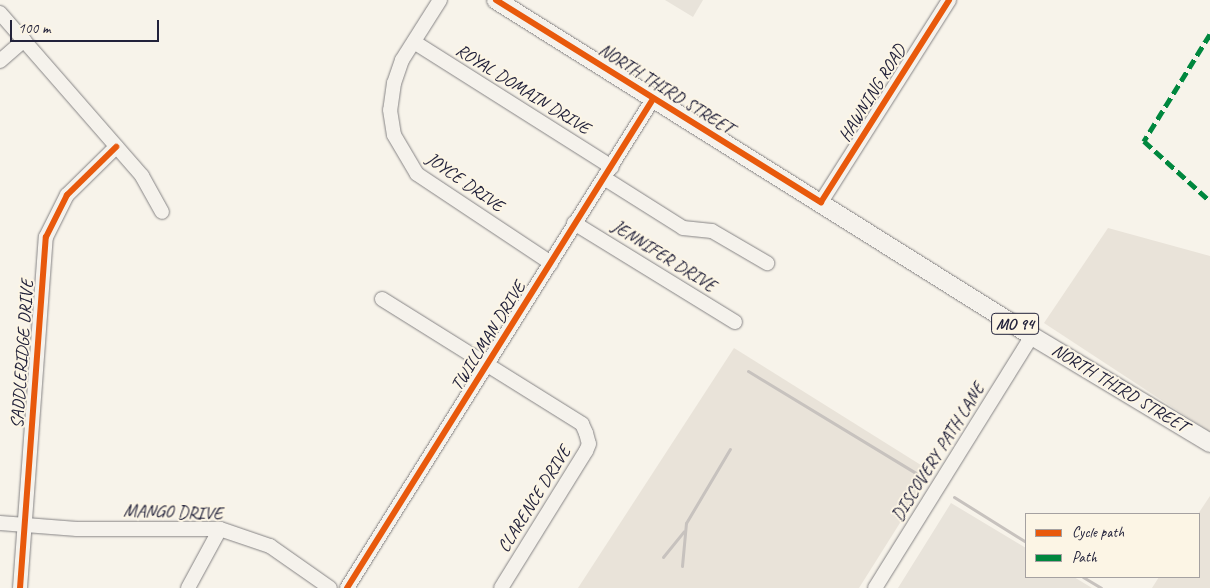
<!DOCTYPE html>
<style>
body{margin:0}
#map{position:relative;width:1210px;height:588px;overflow:hidden;background:#f7f3ea;font-family:Caveat,sans-serif}
div>[style]{position:absolute}
[style*='--x']{left:calc(var(--x)*1px);top:calc(var(--y)*1px);width:calc(var(--w)*1px);rotate:calc(var(--a)*1deg)}
.built>*{inset:0;background:#e9e3d9}
.green>*{inset:0;background:#e8e3da}
.stream>*{height:3px;margin:-1.5px;padding:0 1.5px;transform-origin:1.5px;border-radius:1.5px;background:#c7c2be}
.roads{filter:drop-shadow(0 0 1px #868485) drop-shadow(0 0 1px #868485)}
.minor>*{height:14px;margin:-7px;padding:0 7px;transform-origin:7px;border-radius:7px;background:#f5f2ec}
.major>*{height:18px;margin:-9px;padding:0 9px;transform-origin:9px;border-radius:9px;background:#f5f2ec}
.quiet>*{height:5px;margin-top:-2.5px;transform-origin:0;background:repeating-linear-gradient(90deg,#00873e 0 10px,transparent 0 15px)}
.cycleway>*{height:6px;margin:-3px;padding:0 3px;transform-origin:3px;border-radius:3px;background:#e8590c}
span{translate:-50% -50%;white-space:nowrap;text-align:center;line-height:1.15;-webkit-text-stroke:4px #fcf5e5;paint-order:stroke}
.shield-label span{padding:1px 4px;background:#fcf5e5;border:1px solid;border-radius:4px;-webkit-text-stroke-width:0}
.shield-label{font-size:16px;color:#22223b;font-weight:700}
.street-label{font-size:18px;color:#22223b}
.legend{position:absolute;left:1025px;top:513px;width:175px;height:65px;box-sizing:border-box;background:#fcf5e5;border:1px solid #a5a1a1;margin:0;padding:6px 9px;list-style:none;font-size:15px;color:#22223b}
.legend li{display:flex;align-items:center;gap:10px;height:25px}
.legend b{width:25px;border:1px solid #a5a1a1}
.scale{position:absolute;left:10px;top:20px;width:149px;height:22px;box-sizing:border-box;border:2px solid #22223b;border-top:0;padding-left:6px;font-size:15px;line-height:18px;white-space:nowrap;color:#22223b;-webkit-text-stroke:4px #fcf5e5;paint-order:stroke}
</style>
<div id="map">
<div class="built">
<i style="clip-path:polygon(1108px 228px,1210px 256px,1210px 432px,1044px 323px)"></i>
<i style="clip-path:polygon(734px 348px,932px 472px,859px 588px,578px 588px)"></i>
<i style="clip-path:polygon(1210px 496px,1210px 588px,1152px 588px,1159px 577px,1199px 577px,1198px 514px)"></i>
</div>
<div class="green">
<i style="clip-path:polygon(665px 0,703px 0,693px 17px)"></i>
<i style="clip-path:polygon(951px 503px,1026px 548px,1026px 577px,1074px 577px,1092px 588px,898px 588px)"></i>
</div>
<div class="stream">
<i style="--x:748;--y:371;--w:200;--a:31.3"></i>
<i style="--x:954;--y:497;--w:85;--a:32"></i>
<i style="--x:663;--y:557;--w:33;--a:-51"></i>
<i style="--x:682;--y:566;--w:43;--a:-84.7"></i>
<i style="--x:686;--y:523;--w:86;--a:-59.3"></i>
<i style="--x:1083;--y:577;--w:21;--a:31"></i>
</div>
<div class="roads">
<div class="minor">
<i style="--x:440;--y:0;--w:71;--a:122.3"></i>
<i style="--x:402;--y:60;--w:24;--a:109"></i>
<i style="--x:394;--y:83;--w:27;--a:98"></i>
<i style="--x:390;--y:110;--w:25;--a:81"></i>
<i style="--x:394;--y:135;--w:45;--a:59.5"></i>
<i style="--x:417;--y:174;--w:161;--a:33.6"></i>
<i style="--x:0;--y:13;--w:216;--a:48.9"></i>
<i style="--x:142;--y:176;--w:41;--a:60.9"></i>
<i style="--x:414;--y:42;--w:234;--a:32.3"></i>
<i style="--x:0;--y:61;--w:32;--a:-41"></i>
<i style="--x:604;--y:178;--w:93;--a:32.3"></i>
<i style="--x:683;--y:228;--w:29;--a:6"></i>
<i style="--x:712;--y:231;--w:64;--a:30.2"></i>
<i style="--x:821;--y:202;--w:239;--a:-57.6"></i>
<i style="--x:574;--y:223;--w:189;--a:31.6"></i>
<i style="--x:382;--y:299;--w:236;--a:32"></i>
<i style="--x:582;--y:424;--w:10;--a:66"></i>
<i style="--x:586;--y:433;--w:11;--a:75"></i>
<i style="--x:589;--y:444;--w:8;--a:113"></i>
<i style="--x:586;--y:451;--w:161;--a:121.8"></i>
<i style="--x:0;--y:523;--w:77;--a:4.5"></i>
<i style="--x:77;--y:529;--w:143;--a:0"></i>
<i style="--x:220;--y:529;--w:53;--a:18.8"></i>
<i style="--x:270;--y:546;--w:73;--a:35"></i>
<i style="--x:20;--y:588;--w:352;--a:-85.8"></i>
<i style="--x:46;--y:237;--w:47;--a:-63.4"></i>
<i style="--x:67;--y:195;--w:69;--a:-44.4"></i>
<i style="--x:188;--y:588;--w:67;--a:-61.5"></i>
<i style="--x:347;--y:588;--w:577;--a:-57.96"></i>
<i style="--x:875;--y:588;--w:297;--a:-58.1"></i>
</div>
<div class="major">
<i style="--x:496;--y:0;--w:633;--a:32.08"></i>
<i style="--x:1032;--y:336;--w:208;--a:31"></i>
</div>
</div>
<div class="quiet">
<i style="--x:1210;--y:34;--w:126;--a:121.7"></i>
<i style="--x:1144;--y:141;--w:89;--a:42.3"></i>
</div>
<div class="cycleway">
<i style="--x:496;--y:0;--w:383;--a:31.9"></i>
<i style="--x:821;--y:202;--w:239;--a:-57.6"></i>
<i style="--x:20;--y:588;--w:352;--a:-85.8"></i>
<i style="--x:46;--y:237;--w:47;--a:-63.4"></i>
<i style="--x:67;--y:195;--w:69;--a:-44.4"></i>
<i style="--x:347;--y:588;--w:577;--a:-57.96"></i>
</div>
<div class="shield-label">
<span style="left:1015px;top:324px">MO 94</span>
</div>
<div class="street-label">
<span style="left:523px;top:89px;rotate:32deg">ROYAL DOMAIN DRIVE</span>
<span style="left:666px;top:89px;rotate:32deg">NORTH THIRD STREET</span>
<span style="left:872px;top:93px;rotate:-58deg">HAWNING ROAD</span>
<span style="left:465px;top:182px;rotate:35deg">JOYCE DRIVE</span>
<span style="left:664px;top:256px;rotate:32deg">JENNIFER DRIVE</span>
<span style="left:488px;top:336px;rotate:-58deg">TWILLMAN DRIVE</span>
<span style="left:22px;top:354px;rotate:-86deg">SADDLERIDGE DRIVE</span>
<span style="left:1120px;top:388px;rotate:31deg">NORTH THIRD STREET</span>
<span style="left:938px;top:452px;rotate:-58deg">DISCOVERY PATH LANE</span>
<span style="left:534px;top:499px;rotate:-58deg">CLARENCE DRIVE</span>
<span style="left:173px;top:512px;rotate:2deg">MANGO DRIVE</span>
</div>
<ul class="legend">
<li><b style="height:6px;background:#e8590c"></b>Cycle path</li>
<li><b style="height:6px;background:#00873e"></b>Path</li>
</ul>
<div class="scale">100 m</div>
</div>
